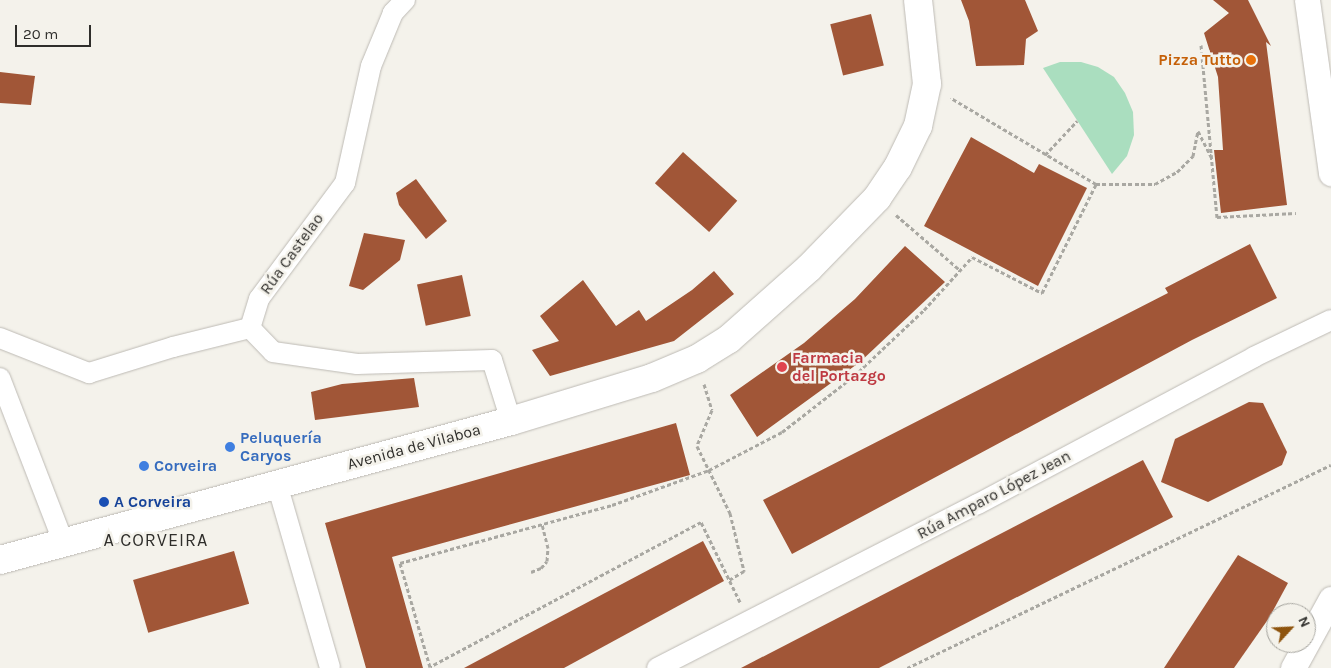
<!DOCTYPE html>
<meta charset="utf-8">
<style>
body{margin:0}
#map{position:relative;width:1331px;height:668px;overflow:hidden;background:#f4f2eb;font-family:Karla,sans-serif}
div>[style]{position:absolute}
[style*='--x']{left:calc(var(--x)*1px);top:calc(var(--y)*1px);width:calc(var(--w)*1px);rotate:calc(var(--a)*1deg)}
.green>*{inset:0;background:#aadebf}
.building>*{inset:0;background:#a15637;transform-origin:0 0}
.path>*{height:3px;margin-top:-1.5px;transform-origin:0;background:repeating-linear-gradient(90deg,#a9a8a2 0 4px,transparent 0 6.5px)}
.roads{filter:drop-shadow(0 0 1px #bdbab4) drop-shadow(0 0 1px #bdbab4)}
.minor>*{height:20px;margin:-10px;padding:0 10px;transform-origin:10px;border-radius:10px;background:#fff}
.tertiary>*{height:25px;margin:-12.5px;padding:0 12.5px;transform-origin:12.5px;border-radius:12.5px;background:#fff}
.trunk>*{height:28px;margin:-14px;padding:0 14px;transform-origin:14px;border-radius:14px;background:#fff}
.dots>*{width:14px;height:14px;translate:-50% -50%;box-sizing:border-box;border:2px solid #f4f2eb;border-radius:50%}
span{translate:-50% -50%;white-space:nowrap;text-align:center;line-height:1.15;-webkit-text-stroke:5px #f4f2eb;paint-order:stroke}
.food-label{font-size:16px;color:#c56008;font-weight:700}
.right{translate:-100% -50%;text-align:right}
.street-label{font-size:16px;color:#2f2e2b}
.health-label{font-size:16px;color:#be3a42;font-weight:700}
.left{translate:0 -50%;text-align:left}
.shop-label{font-size:16px;color:#366cbe;font-weight:700}
.transit-label{font-size:16px;color:#164399;font-weight:700}
.neighbourhood-label{font-size:18px;color:#2f2e2b;letter-spacing:1px}
.north{position:absolute;left:1266px;top:603px;width:50px;height:50px;box-sizing:border-box;background:#f4f2eb;border:1px solid #a5a49e;border-radius:50%;rotate:65deg;font-size:14px;font-weight:700;line-height:20px;text-align:center;color:#2f2e2b}
.north::after{content:'';display:block;margin:auto;width:18px;height:22px;background:#8e540e;clip-path:polygon(50% 0,100% 100%,50% 72%,0 100%)}
.scale{position:absolute;left:15px;top:25px;width:76px;height:22px;box-sizing:border-box;border:2px solid #2f2e2b;border-top:0;padding-left:6px;font-size:15px;line-height:18px;white-space:nowrap;color:#2f2e2b;-webkit-text-stroke:4px #f4f2eb;paint-order:stroke}
</style>
<div id="map">
<div class="green">
<i style="clip-path:polygon(1060px 62px,1081px 62px,1098px 67px,1114px 77px,1125px 93px,1133px 112px,1134px 135px,1127px 156px,1112px 174px,1043px 68px)"></i>
</div>
<div class="building">
<i style="clip-path:polygon(961px 0,1025px 0,1038px 31px,1026px 39px,1024px 65px,976px 66px,969px 21px)"></i>
<i style="clip-path:polygon(1213px 0,1248px 0,1271px 46px,1266px 42px,1287px 205px,1221px 213px,1214px 150px,1223px 150px,1218px 77px,1204px 33px,1229px 13px)"></i>
<i style="left:871px;top:14px;width:53px;height:42px;rotate:76deg"></i>
<i style="clip-path:polygon(0 72px,35px 76px,31px 105px,0 103px)"></i>
<i style="clip-path:polygon(971px 137px,1034px 173px,1039px 164px,1087px 188px,1038px 286px,924px 226px)"></i>
<i style="left:683px;top:152px;width:73px;height:42px;rotate:42deg"></i>
<i style="clip-path:polygon(416px 179px,447px 221px,426px 239px,399px 205px,396px 193px)"></i>
<i style="clip-path:polygon(364px 233px,405px 240px,400px 260px,363px 290px,349px 286px)"></i>
<i style="clip-path:polygon(1250px 244px,1277px 298px,1192px 340px,792px 554px,763px 500px,1168px 293px,1165px 288px)"></i>
<i style="clip-path:polygon(905px 246px,945px 282px,860px 362px,757px 437px,730px 395px,804px 343px,855px 299px)"></i>
<i style="clip-path:polygon(714px 271px,734px 294px,674px 341px,550px 376px,532px 350px,559px 341px,540px 316px,583px 280px,616px 326px,639px 310px,646px 321px,692px 290px)"></i>
<i style="left:462px;top:275px;width:42px;height:46px;rotate:78deg"></i>
<i style="clip-path:polygon(414px 378px,419px 407px,315px 420px,311px 392px,342px 384px)"></i>
<i style="clip-path:polygon(1249px 402px,1263px 403px,1287px 452px,1282px 465px,1208px 502px,1161px 482px,1175px 439px)"></i>
<i style="clip-path:polygon(676px 423px,690px 475px,392px 557px,423px 668px,366px 668px,325px 523px)"></i>
<i style="clip-path:polygon(1143px 460px,1173px 517px,879px 668px,741px 668px)"></i>
<i style="clip-path:polygon(703px 541px,724px 581px,564px 668px,464px 668px)"></i>
<i style="left:234px;top:551px;width:55px;height:105px;rotate:74deg"></i>
<i style="clip-path:polygon(1238px 555px,1288px 583px,1269px 618px,1234px 668px,1164px 668px)"></i>
</div>
<div class="path">
<i style="--x:1201;--y:45;--w:173;--a:84.7"></i>
<i style="--x:1217;--y:217;--w:79;--a:-2.9"></i>
<i style="--x:1045;--y:155;--w:47;--a:-46.7"></i>
<i style="--x:1096;--y:184;--w:59;--a:0"></i>
<i style="--x:1155;--y:184;--w:25;--a:-29"></i>
<i style="--x:1177;--y:172;--w:23;--a:-45"></i>
<i style="--x:1193;--y:156;--w:25;--a:-79"></i>
<i style="--x:1198;--y:131;--w:29;--a:63"></i>
<i style="--x:896;--y:215;--w:84;--a:40.7"></i>
<i style="--x:704;--y:384;--w:27;--a:73"></i>
<i style="--x:712;--y:410;--w:39;--a:113"></i>
<i style="--x:697;--y:446;--w:75;--a:63.8"></i>
<i style="--x:730;--y:513;--w:60;--a:76.4"></i>
<i style="--x:744;--y:571;--w:17;--a:149"></i>
<i style="--x:531;--y:572;--w:11;--a:-22"></i>
<i style="--x:541;--y:568;--w:9;--a:-49"></i>
<i style="--x:547;--y:561;--w:13;--a:-86"></i>
<i style="--x:548;--y:548;--w:25;--a:-104"></i>
<i style="--x:740;--y:602;--w:89;--a:-116"></i>
<i style="--x:701;--y:522;--w:307;--a:151.9"></i>
<i style="--x:430;--y:667;--w:108;--a:-106.1"></i>
<i style="--x:400;--y:563;--w:220;--a:-15.3"></i>
<i style="--x:612;--y:505;--w:103;--a:-19.8"></i>
<i style="--x:709;--y:470;--w:82;--a:-27.5"></i>
<i style="--x:782;--y:432;--w:91;--a:-37.9"></i>
<i style="--x:854;--y:376;--w:96;--a:-43.3"></i>
<i style="--x:924;--y:310;--w:72;--a:-47.8"></i>
<i style="--x:972;--y:257;--w:79;--a:27.2"></i>
<i style="--x:1042;--y:293;--w:122;--a:-63.6"></i>
<i style="--x:1096;--y:184;--w:169;--a:-149.3"></i>
<i style="--x:907;--y:668;--w:470;--a:-25.6"></i>
</div>
<div class="roads">
<div class="minor">
<i style="--x:405;--y:0;--w:18;--a:133"></i>
<i style="--x:393;--y:13;--w:57;--a:112.5"></i>
<i style="--x:371;--y:66;--w:120;--a:102.5"></i>
<i style="--x:345;--y:183;--w:144;--a:126.6"></i>
<i style="--x:259;--y:299;--w:30;--a:107"></i>
<i style="--x:250;--y:328;--w:33;--a:46"></i>
<i style="--x:273;--y:352;--w:85;--a:8.1"></i>
<i style="--x:357;--y:364;--w:135;--a:-1.7"></i>
<i style="--x:492;--y:360;--w:64;--a:72.7"></i>
<i style="--x:0;--y:338;--w:96;--a:21.5"></i>
<i style="--x:89;--y:373;--w:88;--a:-17.2"></i>
<i style="--x:173;--y:347;--w:79;--a:-13.9"></i>
<i style="--x:0;--y:378;--w:178;--a:68.9"></i>
<i style="--x:277;--y:484;--w:191;--a:73.9"></i>
<i style="--x:657;--y:668;--w:360;--a:-27.1"></i>
<i style="--x:978;--y:504;--w:313;--a:-28"></i>
<i style="--x:1254;--y:357;--w:85;--a:-25.7"></i>
</div>
<div class="tertiary">
<i style="--x:1307;--y:0;--w:175;--a:82.1"></i>
<i style="--x:1293;--y:668;--w:79;--a:-61.2"></i>
</div>
<div class="trunk">
<i style="--x:0;--y:560;--w:530;--a:-15.22"></i>
<i style="--x:511;--y:421;--w:147;--a:-17"></i>
<i style="--x:652;--y:378;--w:49;--a:-22.9"></i>
<i style="--x:697;--y:359;--w:38;--a:-32"></i>
<i style="--x:729;--y:339;--w:107;--a:-41.6"></i>
<i style="--x:809;--y:268;--w:98;--a:-45.8"></i>
<i style="--x:877;--y:198;--w:37;--a:-56"></i>
<i style="--x:898;--y:167;--w:46;--a:-64"></i>
<i style="--x:918;--y:126;--w:43;--a:-77.9"></i>
<i style="--x:927;--y:84;--w:84;--a:-96.1"></i>
</div>
</div>
<div class="dots">
<i style="left:1251px;top:60px;background:#e8710a"></i>
<i style="left:782px;top:367px;background:#e0444e"></i>
<i style="left:230px;top:447px;background:#3f7fe0"></i>
<i style="left:144px;top:466px;background:#3f7fe0"></i>
<i style="left:104px;top:502px;background:#1a4fb4"></i>
</div>
<div class="food-label">
<span class="right" style="left:1241px;top:60px">Pizza Tutto</span>
</div>
<div class="street-label">
<span style="left:292px;top:254px;rotate:-54deg">Rúa Castelao</span>
<span style="left:414px;top:447px;rotate:-15deg">Avenida de Vilaboa</span>
<span style="left:994px;top:495px;rotate:-28deg">Rúa Amparo López Jean</span>
</div>
<div class="health-label">
<span class="left" style="left:792px;top:367px">Farmacia<br>del Portazgo</span>
</div>
<div class="shop-label">
<span class="left" style="left:240px;top:447px">Peluquería<br>Caryos</span>
<span class="left" style="left:154px;top:466px">Corveira</span>
</div>
<div class="transit-label">
<span class="left" style="left:114px;top:502px">A Corveira</span>
</div>
<div class="neighbourhood-label">
<span style="left:156px;top:540px">A CORVEIRA</span>
</div>
<div class="north">N</div>
<div class="scale">20 m</div>
</div>
